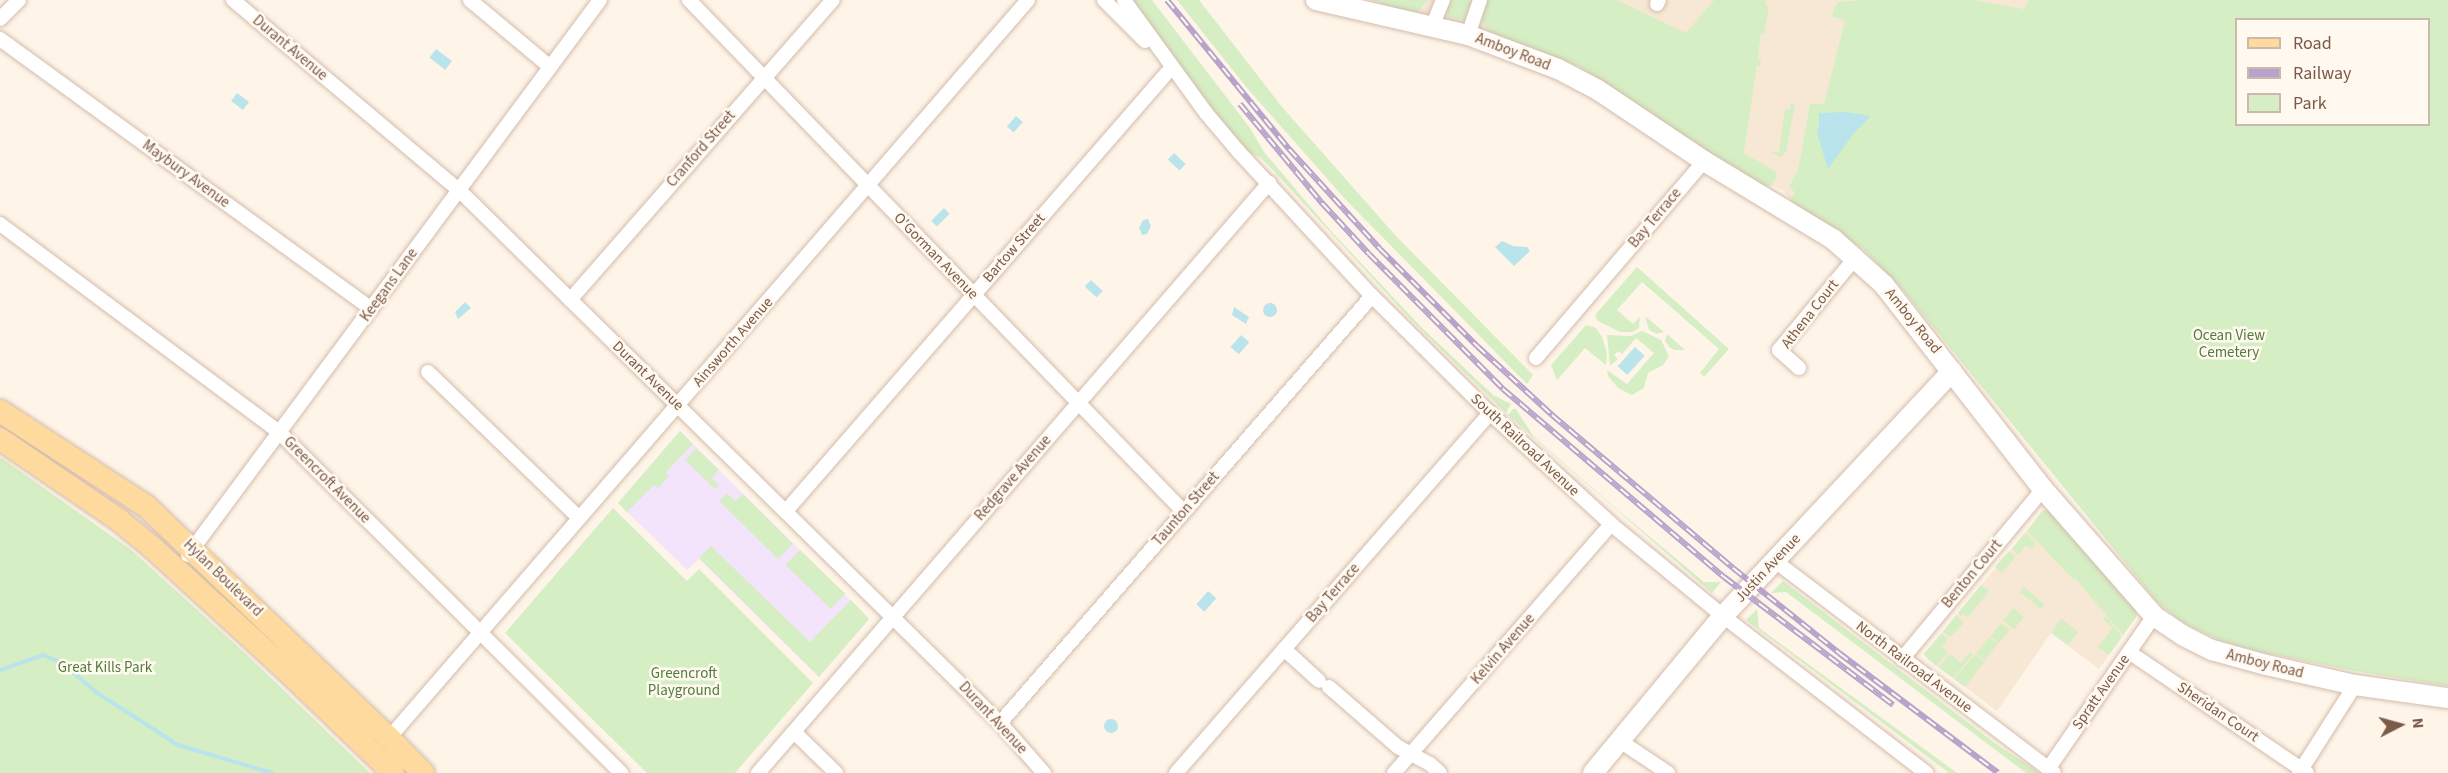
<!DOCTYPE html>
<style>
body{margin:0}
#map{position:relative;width:2448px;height:773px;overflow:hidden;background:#fef5e8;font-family:"Source Sans 3",sans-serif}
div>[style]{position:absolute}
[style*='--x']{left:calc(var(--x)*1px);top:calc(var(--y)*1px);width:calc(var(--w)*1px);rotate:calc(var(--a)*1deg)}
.residential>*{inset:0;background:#f7e7d5}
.education>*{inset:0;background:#f3e4fb}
.green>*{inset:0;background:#d6eec4;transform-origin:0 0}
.water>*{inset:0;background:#bae4eb;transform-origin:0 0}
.round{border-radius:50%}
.stream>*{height:4px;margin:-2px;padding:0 2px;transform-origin:2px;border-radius:2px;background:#bae4eb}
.roads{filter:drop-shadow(0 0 2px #d3bcac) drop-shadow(0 0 2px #d3bcac)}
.street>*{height:14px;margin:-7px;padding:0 7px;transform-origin:7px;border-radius:7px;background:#fff}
.secondary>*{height:20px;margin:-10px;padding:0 10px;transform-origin:10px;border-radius:10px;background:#fff}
.primary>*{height:22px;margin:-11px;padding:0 11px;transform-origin:11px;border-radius:11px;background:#ffda9e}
.rail>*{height:6px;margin-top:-3px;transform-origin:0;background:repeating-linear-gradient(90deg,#fff9f0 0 11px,#b8a4cb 0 22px);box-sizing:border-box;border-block:2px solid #b8a4cb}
span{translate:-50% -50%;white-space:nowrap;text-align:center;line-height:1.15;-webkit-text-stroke:5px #fff9f0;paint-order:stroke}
.street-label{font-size:15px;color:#7c5a48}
.park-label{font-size:15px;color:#507d3c}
.legend{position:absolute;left:2235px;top:18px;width:195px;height:108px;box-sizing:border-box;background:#fff9f0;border:2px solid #cbb9ad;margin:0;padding:8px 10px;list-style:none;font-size:18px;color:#7c5a48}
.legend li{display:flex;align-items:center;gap:12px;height:30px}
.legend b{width:30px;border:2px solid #cbb9ad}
.north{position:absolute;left:2370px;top:695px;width:60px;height:60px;-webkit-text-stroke:4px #fff9f0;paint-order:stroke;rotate:84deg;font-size:16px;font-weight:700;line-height:24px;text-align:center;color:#7c5a48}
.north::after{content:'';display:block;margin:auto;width:21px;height:27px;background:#7c5a48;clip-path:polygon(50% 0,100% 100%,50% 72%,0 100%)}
</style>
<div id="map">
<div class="residential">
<i style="clip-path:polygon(1428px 0,1486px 0,1481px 19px,1489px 32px,1415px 15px)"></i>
<i style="clip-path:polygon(1617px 0,1714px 0,1686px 34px)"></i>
<i style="clip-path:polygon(1766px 0,1859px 0,1852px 1px,1845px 20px,1824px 105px,1810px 105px,1798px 171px,1789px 185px,1794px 192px,1791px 201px,1784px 191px,1772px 185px,1763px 187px,1744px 153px,1757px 66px,1760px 58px,1758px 58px,1761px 34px,1764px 34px,1768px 6px,1765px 6px)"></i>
<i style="clip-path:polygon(1973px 0,2029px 0,2024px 9px)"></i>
<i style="clip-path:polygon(2044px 510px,2050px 510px,2137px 609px,2136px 617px,2099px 669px,2051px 633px,1997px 711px,1925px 657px,1924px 654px)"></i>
</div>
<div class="education">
<i style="clip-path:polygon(680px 431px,869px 619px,819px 677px,699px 559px,687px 570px,618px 503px)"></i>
</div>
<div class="green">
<i style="clip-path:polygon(1131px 0,1152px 0,1250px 128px,1264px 152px,1331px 231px,1421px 327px,1493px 395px,1511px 404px,1506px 413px,1412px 321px,1272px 169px,1261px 158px,1243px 149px)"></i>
<i style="clip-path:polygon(1177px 0,1199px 0,1282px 107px,1396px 236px,1533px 375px,1527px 384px,1346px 200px,1247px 88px)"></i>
<i style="clip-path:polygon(1371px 0,1428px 0,1415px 15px)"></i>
<i style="clip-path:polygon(1450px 0,1473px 0,1464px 20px,1449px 17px,1447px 11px)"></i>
<i style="clip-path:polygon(1486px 0,1617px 0,1686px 33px,1714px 0,1766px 0,1766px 6px,1769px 6px,1764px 34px,1761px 34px,1758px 58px,1761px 59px,1760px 66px,1757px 66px,1744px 153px,1775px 171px,1777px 176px,1772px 185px,1763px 187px,1721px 164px,1578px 66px,1489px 32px,1481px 19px)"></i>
<i style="clip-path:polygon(evenodd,1859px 0,1973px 0,2024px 9px,2029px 0,2448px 0,2448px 686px,2354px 671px,2252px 650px,2219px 640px,2184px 623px,2158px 603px,1903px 290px,1864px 250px,1791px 201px,1794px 192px,1789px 186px,1798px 170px,1810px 104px,1824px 104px,1845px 20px,1832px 17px,1834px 8px,1839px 2px,1859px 0,2236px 20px,2428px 20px,2428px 124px,2236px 124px,2236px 20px)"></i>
<i style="clip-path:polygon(1791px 103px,1795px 104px,1786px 152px,1780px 157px,1770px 152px,1779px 152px,1785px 109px,1790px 109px)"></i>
<i style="clip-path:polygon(1637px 267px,1729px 349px,1704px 377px,1700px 373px,1719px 349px,1642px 282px,1617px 310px,1633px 324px,1640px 317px,1639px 328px,1632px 332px,1620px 332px,1598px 321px,1595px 315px)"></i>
<i style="clip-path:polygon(1645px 316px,1664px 332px,1657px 334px,1649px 330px)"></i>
<i style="clip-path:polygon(1586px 325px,1596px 328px,1602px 337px,1607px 353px,1606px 365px,1585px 348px,1557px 380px,1551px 365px)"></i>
<i style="clip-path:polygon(1642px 331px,1661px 340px,1669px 356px,1663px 365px,1648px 373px,1644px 388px,1632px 395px,1618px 388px,1608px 376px,1607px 370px,1627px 384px,1654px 353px,1636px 338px,1622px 354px,1618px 351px,1614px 355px,1618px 359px,1610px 366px,1607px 335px,1631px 336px)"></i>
<i style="clip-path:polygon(1667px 334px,1685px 350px,1675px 350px,1669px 347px,1665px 340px)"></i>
<i style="clip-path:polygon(1513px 409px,1516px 409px,1534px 437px,1619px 511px,1704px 582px,1721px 582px,1712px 593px,1508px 415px)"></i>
<i style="clip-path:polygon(680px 431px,693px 444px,666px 472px,669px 476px,658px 488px,654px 485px,627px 512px,618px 503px)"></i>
<i style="clip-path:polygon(696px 448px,719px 470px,712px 478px,719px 485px,715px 489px,685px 460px)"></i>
<i style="clip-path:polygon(0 457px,130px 549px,247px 655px,370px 773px,0 773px)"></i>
<i style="clip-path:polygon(727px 493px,735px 501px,743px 494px,793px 544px,778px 559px,719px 501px)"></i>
<i style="clip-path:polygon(613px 508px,687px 581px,699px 569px,813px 683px,735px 773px,647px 773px,505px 633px)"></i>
<i style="clip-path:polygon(2050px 510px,2102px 569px,2100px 571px,2104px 572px,2137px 609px,2136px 617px,2123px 635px,2075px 578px,2072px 578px,2027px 531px,2042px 511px)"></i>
<i style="clip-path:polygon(2025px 533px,2036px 544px,2031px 549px,2026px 545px,2018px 555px,2012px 549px)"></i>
<i style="clip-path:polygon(711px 546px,810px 642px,851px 600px,869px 619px,819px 677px,699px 558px)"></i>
<i style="left:800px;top:550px;width:63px;height:21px;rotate:44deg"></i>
<i style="left:2009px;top:551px;width:9px;height:21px;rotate:41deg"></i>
<i style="clip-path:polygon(1783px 581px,1996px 744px,2040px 773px,2026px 773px,1786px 592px,1771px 593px)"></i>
<i style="clip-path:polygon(1981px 585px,1989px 591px,1968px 617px,1963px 614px,1961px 616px,1958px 613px)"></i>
<i style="clip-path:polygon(2024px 587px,2045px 605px,2041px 609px,2020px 592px)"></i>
<i style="left:2013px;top:608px;width:14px;height:16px;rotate:39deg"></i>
<i style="clip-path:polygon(1757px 609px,1759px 628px,1957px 773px,1949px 773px,1746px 620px)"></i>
<i style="clip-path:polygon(1956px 615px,1964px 623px,1950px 637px,1943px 632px)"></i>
<i style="clip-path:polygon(2106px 616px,2122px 637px,2109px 655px,2098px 647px,2113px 628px,2103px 619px)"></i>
<i style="clip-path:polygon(2061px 618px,2078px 632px,2068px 645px,2051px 633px)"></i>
<i style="left:2001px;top:623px;width:11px;height:17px;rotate:38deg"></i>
<i style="clip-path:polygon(1941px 634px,1948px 639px,1942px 647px,1948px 652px,1936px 666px,1924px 654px)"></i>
<i style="left:1989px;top:637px;width:11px;height:21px;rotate:38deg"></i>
<i style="clip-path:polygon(1970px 652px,1973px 654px,1953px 678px,1938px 667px,1950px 654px,1961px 663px)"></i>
<i style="clip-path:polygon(1975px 654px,1984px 662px,1965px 687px,1954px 679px)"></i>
</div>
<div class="water">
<i style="left:436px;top:49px;width:20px;height:11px;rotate:37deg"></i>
<i style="left:237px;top:93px;width:15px;height:10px;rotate:37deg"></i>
<i style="clip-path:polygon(1846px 112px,1871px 116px,1854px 133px,1828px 169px,1817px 133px,1819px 126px,1819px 113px)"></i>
<i style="left:1016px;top:116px;width:9px;height:14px;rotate:41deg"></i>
<i style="left:1174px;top:153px;width:16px;height:9px;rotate:43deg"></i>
<i style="left:944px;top:208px;width:8px;height:18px;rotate:45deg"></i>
<i style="clip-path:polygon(1148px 219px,1151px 226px,1147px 234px,1142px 235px,1139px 228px,1143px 220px)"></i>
<i style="clip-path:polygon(1502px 241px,1513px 246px,1527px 247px,1530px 251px,1514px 266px,1495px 247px)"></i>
<i style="left:1091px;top:280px;width:16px;height:9px;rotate:43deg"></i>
<i style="clip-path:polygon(465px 302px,471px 308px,458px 319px,455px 312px)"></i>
<i class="round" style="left:1263px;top:303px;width:14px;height:14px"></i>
<i style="clip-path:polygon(1234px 307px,1249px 317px,1246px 324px,1232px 315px)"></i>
<i style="left:1241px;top:335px;width:11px;height:16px;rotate:41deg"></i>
<i style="left:1635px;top:347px;width:13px;height:26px;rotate:42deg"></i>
<i style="left:1208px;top:591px;width:11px;height:18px;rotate:41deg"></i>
<i class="round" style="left:1104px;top:719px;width:14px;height:14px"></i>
</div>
<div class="stream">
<i style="--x:0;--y:670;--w:46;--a:-19.2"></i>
<i style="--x:43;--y:655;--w:21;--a:23"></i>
<i style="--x:62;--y:663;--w:45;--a:40.5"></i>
<i style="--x:96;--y:692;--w:98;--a:32.9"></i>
<i style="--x:178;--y:745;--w:98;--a:16.6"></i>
</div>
<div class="roads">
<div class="street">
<i style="--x:233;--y:0;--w:295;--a:40.1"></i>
<i style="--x:459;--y:190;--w:759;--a:44.57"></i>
<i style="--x:1000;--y:723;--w:67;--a:48.7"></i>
<i style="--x:470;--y:0;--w:104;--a:39.9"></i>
<i style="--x:689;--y:0;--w:712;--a:45.97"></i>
<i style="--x:1104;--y:0;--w:58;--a:45"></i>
<i style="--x:1124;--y:0;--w:140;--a:54"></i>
<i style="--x:1206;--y:113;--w:50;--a:49.9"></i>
<i style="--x:1238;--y:151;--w:197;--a:47.3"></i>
<i style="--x:1372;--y:296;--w:166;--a:44.8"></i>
<i style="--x:1490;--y:413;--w:164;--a:42.5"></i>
<i style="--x:1611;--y:524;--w:145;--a:39.4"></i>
<i style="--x:1723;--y:616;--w:257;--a:37.7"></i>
<i style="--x:1657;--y:4;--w:4;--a:-63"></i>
<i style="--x:0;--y:19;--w:27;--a:-45"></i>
<i style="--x:1432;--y:27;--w:29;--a:-68"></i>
<i style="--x:1468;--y:35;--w:37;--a:-71"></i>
<i style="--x:0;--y:39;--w:459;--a:36"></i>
<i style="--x:0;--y:224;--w:349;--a:36.7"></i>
<i style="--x:280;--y:433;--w:482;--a:44.9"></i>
<i style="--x:570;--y:300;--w:399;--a:-48.8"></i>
<i style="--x:1536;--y:358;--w:259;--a:-49.5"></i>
<i style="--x:1799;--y:368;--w:27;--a:-138"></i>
<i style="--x:1779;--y:350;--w:121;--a:-50.4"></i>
<i style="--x:428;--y:372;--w:210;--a:44"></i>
<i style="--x:786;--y:511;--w:588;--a:-49"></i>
<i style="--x:188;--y:555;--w:691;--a:-53.41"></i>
<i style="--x:1775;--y:561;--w:350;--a:37.2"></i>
<i style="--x:1284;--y:649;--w:47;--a:42.4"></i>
<i style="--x:2129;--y:652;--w:215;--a:34.2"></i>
<i style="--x:1902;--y:659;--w:221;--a:-50.3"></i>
<i style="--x:1329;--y:687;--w:91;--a:41"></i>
<i style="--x:1398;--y:747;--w:36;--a:28"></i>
<i style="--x:1430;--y:764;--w:13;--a:42"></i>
<i style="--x:1000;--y:723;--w:566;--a:-48.94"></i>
<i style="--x:794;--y:732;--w:59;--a:44.3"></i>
<i style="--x:389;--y:738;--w:976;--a:-49.11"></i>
<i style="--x:1620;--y:741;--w:58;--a:33.7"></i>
<i style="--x:2048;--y:769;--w:186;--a:-55.3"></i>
<i style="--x:758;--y:773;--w:781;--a:-49.1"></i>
<i style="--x:1176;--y:773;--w:478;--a:-48.9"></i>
<i style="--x:1394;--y:773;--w:330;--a:-48.9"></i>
<i style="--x:2299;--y:773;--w:104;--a:-57.5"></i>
</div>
<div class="secondary">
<i style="--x:1316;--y:0;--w:156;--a:13"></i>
<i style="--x:1468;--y:35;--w:96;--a:20.7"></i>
<i style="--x:1558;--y:69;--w:45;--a:27.7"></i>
<i style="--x:1598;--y:90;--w:128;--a:33.8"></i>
<i style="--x:1704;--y:161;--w:151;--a:31.2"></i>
<i style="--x:1833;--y:239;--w:69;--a:42"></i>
<i style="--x:1884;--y:285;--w:259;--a:52.1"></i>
<i style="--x:2043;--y:489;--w:169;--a:48.8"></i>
<i style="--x:2154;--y:616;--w:34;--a:34"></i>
<i style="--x:2182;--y:635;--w:34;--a:27"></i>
<i style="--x:2212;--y:650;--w:52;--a:15.6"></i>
<i style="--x:2262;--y:664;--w:95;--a:12.7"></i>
<i style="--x:2355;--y:685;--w:94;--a:8"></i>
<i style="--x:1593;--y:773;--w:204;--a:-50.4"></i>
<i style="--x:1723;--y:616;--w:335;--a:-46.9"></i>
</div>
<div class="primary">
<i style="--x:0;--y:411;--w:174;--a:33.1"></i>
<i style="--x:146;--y:506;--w:336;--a:43.7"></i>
<i style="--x:389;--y:738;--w:49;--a:45.8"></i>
<i style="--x:0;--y:439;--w:145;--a:34.3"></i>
<i style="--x:120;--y:521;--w:43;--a:39.3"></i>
<i style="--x:153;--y:548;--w:175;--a:42.5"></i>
<i style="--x:282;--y:666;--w:154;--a:43.9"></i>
</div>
</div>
<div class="rail">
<i style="--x:1167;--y:0;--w:193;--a:50.7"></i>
<i style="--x:1289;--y:149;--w:135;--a:47.7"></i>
<i style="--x:1380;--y:249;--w:137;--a:45"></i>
<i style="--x:1477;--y:346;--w:102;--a:42.6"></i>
<i style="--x:1552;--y:415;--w:237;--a:40.2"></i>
<i style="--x:1733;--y:568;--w:136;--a:38.7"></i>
<i style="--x:1839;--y:653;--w:199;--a:37"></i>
<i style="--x:1240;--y:104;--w:129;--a:50.4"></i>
<i style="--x:1322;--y:203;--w:69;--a:47.3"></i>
<i style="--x:1369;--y:254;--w:190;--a:45.2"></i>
<i style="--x:1503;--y:389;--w:290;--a:40.4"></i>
<i style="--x:1724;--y:577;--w:212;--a:37.1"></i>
</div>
<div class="street-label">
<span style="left:290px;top:48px;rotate:40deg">Durant Avenue</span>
<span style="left:1513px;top:52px;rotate:21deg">Amboy Road</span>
<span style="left:701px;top:149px;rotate:-49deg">Cranford Street</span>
<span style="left:186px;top:174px;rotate:36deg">Maybury Avenue</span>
<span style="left:1655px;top:218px;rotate:-50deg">Bay Terrace</span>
<span style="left:1014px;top:248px;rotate:-49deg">Bartow Street</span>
<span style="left:936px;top:256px;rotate:46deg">O'Gorman Avenue</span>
<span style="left:389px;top:285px;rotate:-54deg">Keegans Lane</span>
<span style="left:1810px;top:314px;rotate:-52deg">Athena Court</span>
<span style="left:1913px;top:321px;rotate:51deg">Amboy Road</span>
<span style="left:733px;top:342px;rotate:-49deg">Ainsworth Avenue</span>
<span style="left:648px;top:376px;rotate:44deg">Durant Avenue</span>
<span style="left:1525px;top:445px;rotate:43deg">South Railroad Avenue</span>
<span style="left:1013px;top:478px;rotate:-49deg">Redgrave Avenue</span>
<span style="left:327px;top:480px;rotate:45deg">Greencroft Avenue</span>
<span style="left:1186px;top:509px;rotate:-49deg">Taunton Street</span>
<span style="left:1768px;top:568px;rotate:-47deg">Justin Avenue</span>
<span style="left:1972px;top:574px;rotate:-50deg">Benton Court</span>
<span style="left:223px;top:578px;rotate:44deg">Hylan Boulevard</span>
<span style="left:1333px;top:593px;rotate:-49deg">Bay Terrace</span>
<span style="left:1503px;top:649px;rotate:-49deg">Kelvin Avenue</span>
<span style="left:2265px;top:664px;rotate:14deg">Amboy Road</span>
<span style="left:1914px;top:667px;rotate:37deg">North Railroad Avenue</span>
<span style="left:2101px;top:692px;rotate:-55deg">Spratt Avenue</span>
<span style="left:2218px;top:712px;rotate:34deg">Sheridan Court</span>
<span style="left:993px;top:718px;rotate:47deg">Durant Avenue</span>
</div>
<div class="park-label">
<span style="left:2229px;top:344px">Ocean View<br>Cemetery</span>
<span style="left:105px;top:668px">Great Kills Park</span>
<span style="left:684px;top:682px">Greencroft<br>Playground</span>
</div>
<ul class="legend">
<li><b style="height:8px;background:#ffda9e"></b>Road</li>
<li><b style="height:8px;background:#b8a4cb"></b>Railway</li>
<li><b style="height:16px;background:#d6eec4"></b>Park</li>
</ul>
<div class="north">N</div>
</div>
